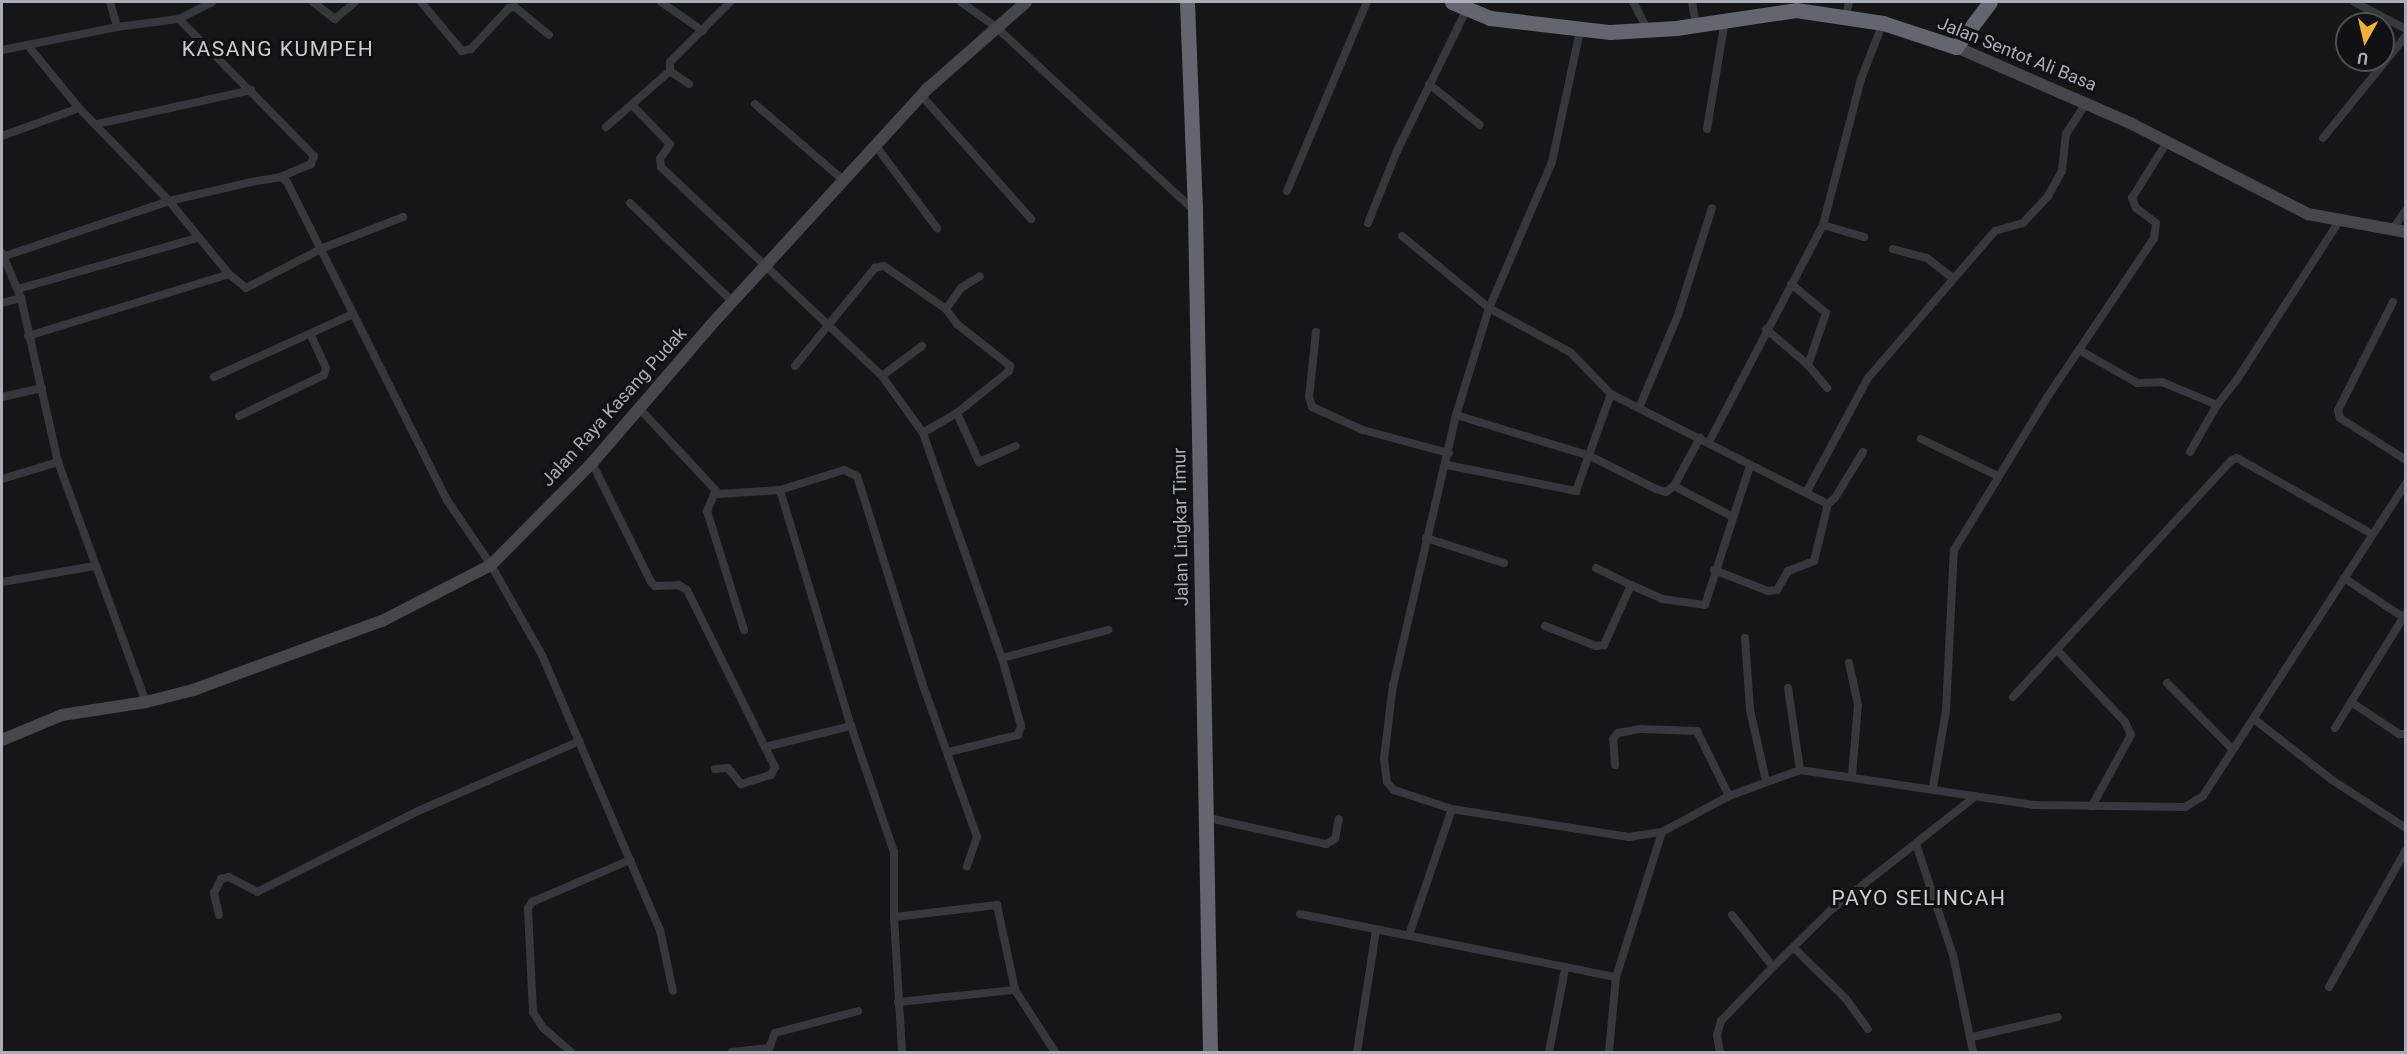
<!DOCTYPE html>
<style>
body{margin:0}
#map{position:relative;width:2407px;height:1054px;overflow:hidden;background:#161618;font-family:Roboto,sans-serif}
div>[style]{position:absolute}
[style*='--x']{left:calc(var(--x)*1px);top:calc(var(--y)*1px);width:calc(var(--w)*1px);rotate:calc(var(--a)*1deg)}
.street>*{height:8px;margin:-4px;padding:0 4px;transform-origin:4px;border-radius:4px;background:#37383d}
.secondary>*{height:12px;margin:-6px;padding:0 6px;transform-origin:6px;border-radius:6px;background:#45474d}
.highway>*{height:15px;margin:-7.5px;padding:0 7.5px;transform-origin:7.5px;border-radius:7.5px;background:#63666e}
span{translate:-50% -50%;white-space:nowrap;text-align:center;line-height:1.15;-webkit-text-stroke:6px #111113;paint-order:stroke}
.street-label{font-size:18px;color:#a8adb8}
.quarter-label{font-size:21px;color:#c9ccd4;letter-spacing:1.5px}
.frame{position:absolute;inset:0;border:3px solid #a8adb8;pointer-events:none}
.north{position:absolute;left:2335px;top:12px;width:60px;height:60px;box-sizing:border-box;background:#111113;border:2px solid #4d4f55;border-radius:50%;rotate:188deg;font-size:16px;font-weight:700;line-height:24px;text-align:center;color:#a8adb8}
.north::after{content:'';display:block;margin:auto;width:21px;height:27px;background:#f2b134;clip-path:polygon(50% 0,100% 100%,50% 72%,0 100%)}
</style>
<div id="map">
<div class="street">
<i style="--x:110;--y:2;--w:26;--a:74"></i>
<i style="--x:313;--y:2;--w:28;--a:38"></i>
<i style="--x:335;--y:19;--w:26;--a:-40"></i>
<i style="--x:421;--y:2;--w:64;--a:50.1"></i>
<i style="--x:462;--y:51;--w:9;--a:-13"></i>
<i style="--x:471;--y:49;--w:56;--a:-47.2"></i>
<i style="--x:509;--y:8;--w:6;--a:-9"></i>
<i style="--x:515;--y:7;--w:44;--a:39.5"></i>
<i style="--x:661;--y:2;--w:51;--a:34.6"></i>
<i style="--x:961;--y:2;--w:43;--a:35.5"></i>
<i style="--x:996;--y:27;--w:271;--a:42.8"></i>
<i style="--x:1633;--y:2;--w:32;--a:62"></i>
<i style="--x:1692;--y:2;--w:22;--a:80"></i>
<i style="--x:2354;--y:2;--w:59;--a:27.4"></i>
<i style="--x:1846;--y:16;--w:14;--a:-78"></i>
<i style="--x:179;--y:19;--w:192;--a:45.4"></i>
<i style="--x:314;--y:156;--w:9;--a:111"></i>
<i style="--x:311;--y:164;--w:33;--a:157"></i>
<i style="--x:1580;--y:31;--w:134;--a:102.1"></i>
<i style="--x:1552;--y:162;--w:159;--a:113.3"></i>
<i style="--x:1489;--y:308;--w:112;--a:107.1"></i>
<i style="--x:1456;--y:415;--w:277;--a:103.1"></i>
<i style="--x:1393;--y:685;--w:74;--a:97"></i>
<i style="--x:1384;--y:758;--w:24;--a:83"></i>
<i style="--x:1387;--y:782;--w:11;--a:49"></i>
<i style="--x:1394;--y:790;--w:61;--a:18.1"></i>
<i style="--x:1452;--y:809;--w:179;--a:9"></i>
<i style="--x:1629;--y:837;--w:33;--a:-9"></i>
<i style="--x:1662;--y:832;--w:76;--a:-28.2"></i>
<i style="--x:1729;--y:796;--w:76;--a:-20.1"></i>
<i style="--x:1800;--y:770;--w:237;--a:8.5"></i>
<i style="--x:2034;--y:805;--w:151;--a:0.8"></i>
<i style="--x:2185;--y:807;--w:21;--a:-31"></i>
<i style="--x:2203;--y:796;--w:373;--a:-57"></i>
<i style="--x:29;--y:47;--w:79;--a:50.7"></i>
<i style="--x:79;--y:108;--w:129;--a:45.9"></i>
<i style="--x:169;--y:201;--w:94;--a:50.6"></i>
<i style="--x:229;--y:274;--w:22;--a:39"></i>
<i style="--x:246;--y:288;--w:87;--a:-27.5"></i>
<i style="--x:323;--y:248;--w:86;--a:-21.2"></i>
<i style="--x:2;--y:50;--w:117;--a:-11.3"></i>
<i style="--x:117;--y:27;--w:63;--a:-7.4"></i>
<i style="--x:179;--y:19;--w:37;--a:-27"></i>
<i style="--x:689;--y:84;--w:23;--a:-146"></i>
<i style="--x:670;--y:71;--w:9;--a:-90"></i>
<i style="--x:670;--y:62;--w:85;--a:-45"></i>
<i style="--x:1429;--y:84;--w:65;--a:38.8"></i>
<i style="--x:921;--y:95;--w:166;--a:48.4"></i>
<i style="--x:755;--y:104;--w:116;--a:40.8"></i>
<i style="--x:633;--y:106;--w:53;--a:45.8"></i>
<i style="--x:670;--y:144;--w:18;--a:124"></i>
<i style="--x:660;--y:159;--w:8;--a:83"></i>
<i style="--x:661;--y:167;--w:304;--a:43.4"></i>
<i style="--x:882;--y:376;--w:70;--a:54.3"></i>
<i style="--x:923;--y:433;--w:238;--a:70.7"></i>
<i style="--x:1002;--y:658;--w:71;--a:74.4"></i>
<i style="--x:1021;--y:726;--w:9;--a:108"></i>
<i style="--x:1018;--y:735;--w:71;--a:166.2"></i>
<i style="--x:97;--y:124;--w:158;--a:-12.4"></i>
<i style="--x:606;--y:127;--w:85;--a:-41.2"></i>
<i style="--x:1707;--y:129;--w:110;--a:-80.6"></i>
<i style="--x:2;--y:136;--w:82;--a:-20"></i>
<i style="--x:2323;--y:138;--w:132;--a:-50.9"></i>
<i style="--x:875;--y:145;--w:104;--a:53.2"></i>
<i style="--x:1287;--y:191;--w:205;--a:-67.1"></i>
<i style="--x:630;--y:203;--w:143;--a:43.9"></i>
<i style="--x:1368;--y:223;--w:78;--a:-68.1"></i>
<i style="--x:1397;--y:151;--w:156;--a:-63.8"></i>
<i style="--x:1823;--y:225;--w:43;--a:16.3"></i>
<i style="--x:2392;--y:230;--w:24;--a:-55"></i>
<i style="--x:1402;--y:236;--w:113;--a:39.6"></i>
<i style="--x:1489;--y:308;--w:92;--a:28.5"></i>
<i style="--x:1570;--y:352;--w:59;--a:45.7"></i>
<i style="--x:1611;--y:394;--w:243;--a:26.9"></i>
<i style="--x:1828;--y:504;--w:9;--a:-41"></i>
<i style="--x:1835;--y:498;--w:54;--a:-58.7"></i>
<i style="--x:1893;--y:249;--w:35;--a:15"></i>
<i style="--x:1927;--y:258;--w:33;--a:38"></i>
<i style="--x:2;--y:253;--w:49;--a:67.1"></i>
<i style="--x:21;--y:298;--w:168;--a:77.3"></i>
<i style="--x:58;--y:462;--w:256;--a:69.9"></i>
<i style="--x:2;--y:257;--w:176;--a:-18.5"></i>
<i style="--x:169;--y:201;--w:84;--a:-13"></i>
<i style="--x:251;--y:182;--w:30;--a:-9"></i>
<i style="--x:281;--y:177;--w:8;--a:40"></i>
<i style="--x:287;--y:182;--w:356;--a:63.3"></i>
<i style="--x:447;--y:500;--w:78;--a:55.9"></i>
<i style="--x:491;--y:565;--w:103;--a:60.5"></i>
<i style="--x:542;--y:655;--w:299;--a:66.8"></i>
<i style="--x:660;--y:930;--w:62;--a:78"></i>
<i style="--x:1791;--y:284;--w:45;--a:39.6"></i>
<i style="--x:1826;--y:313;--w:55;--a:109.1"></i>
<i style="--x:1808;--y:365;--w:30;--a:50"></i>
<i style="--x:18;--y:289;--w:186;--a:-15.9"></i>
<i style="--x:2393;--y:302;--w:121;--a:117"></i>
<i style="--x:2338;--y:410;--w:8;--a:76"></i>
<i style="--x:2340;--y:418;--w:78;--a:32.5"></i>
<i style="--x:2;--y:303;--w:20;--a:-15"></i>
<i style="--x:946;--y:309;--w:26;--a:-54"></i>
<i style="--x:961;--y:288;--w:22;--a:-32"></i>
<i style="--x:1766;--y:329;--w:55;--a:40.6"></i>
<i style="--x:1316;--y:332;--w:65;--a:96.1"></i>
<i style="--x:1309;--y:397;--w:10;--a:73"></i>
<i style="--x:1312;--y:407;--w:56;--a:24.3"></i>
<i style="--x:1363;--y:430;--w:89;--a:15"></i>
<i style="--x:28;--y:336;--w:210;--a:-17.1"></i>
<i style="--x:2079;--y:350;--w:67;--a:29.6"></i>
<i style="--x:2137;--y:383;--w:25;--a:-2"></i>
<i style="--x:2162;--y:382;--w:60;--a:22.7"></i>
<i style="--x:795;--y:366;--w:127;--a:-50.8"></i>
<i style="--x:875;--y:268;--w:9;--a:-13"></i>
<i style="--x:884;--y:266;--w:75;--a:34.7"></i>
<i style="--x:946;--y:309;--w:19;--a:54"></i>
<i style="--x:957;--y:324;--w:68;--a:38.4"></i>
<i style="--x:1010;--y:366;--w:5;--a:101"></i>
<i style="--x:1009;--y:371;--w:67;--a:141.1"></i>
<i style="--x:957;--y:413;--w:39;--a:150"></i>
<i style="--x:882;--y:376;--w:50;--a:-36.9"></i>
<i style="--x:214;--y:377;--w:153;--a:-24.4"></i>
<i style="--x:2;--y:397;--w:41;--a:-12.7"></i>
<i style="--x:638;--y:407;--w:119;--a:47"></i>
<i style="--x:719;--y:494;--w:61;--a:-3.8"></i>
<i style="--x:780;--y:490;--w:67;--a:-17.4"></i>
<i style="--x:844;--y:470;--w:14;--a:25"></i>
<i style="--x:857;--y:476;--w:222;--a:72.5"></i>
<i style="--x:924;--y:688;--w:158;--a:70.4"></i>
<i style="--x:977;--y:837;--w:31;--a:109"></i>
<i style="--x:1639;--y:408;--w:101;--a:-67.2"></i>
<i style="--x:1678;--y:315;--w:112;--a:-72.4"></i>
<i style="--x:957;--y:413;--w:54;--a:65.8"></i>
<i style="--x:979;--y:462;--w:40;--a:-23.4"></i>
<i style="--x:1456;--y:415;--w:140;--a:17"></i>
<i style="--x:1590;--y:456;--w:74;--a:26.6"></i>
<i style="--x:1656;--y:489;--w:10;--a:17"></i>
<i style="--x:1666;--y:492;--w:10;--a:-37"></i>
<i style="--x:1674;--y:486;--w:67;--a:27.7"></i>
<i style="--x:239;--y:416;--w:94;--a:-25.8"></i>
<i style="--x:324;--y:375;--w:7;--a:-74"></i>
<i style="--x:326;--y:368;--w:35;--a:-115"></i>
<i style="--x:1921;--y:439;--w:85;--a:25.7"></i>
<i style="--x:1709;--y:442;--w:245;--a:-62.3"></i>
<i style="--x:1823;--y:225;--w:151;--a:-75.4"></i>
<i style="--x:1861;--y:79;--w:60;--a:-68.6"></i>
<i style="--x:2190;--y:452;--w:54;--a:-60.1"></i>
<i style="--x:2217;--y:405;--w:34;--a:-52"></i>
<i style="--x:2238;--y:378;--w:187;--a:-57.2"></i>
<i style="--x:592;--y:463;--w:133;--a:63.6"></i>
<i style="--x:651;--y:582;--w:6;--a:45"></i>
<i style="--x:655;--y:586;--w:24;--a:-2"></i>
<i style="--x:679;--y:585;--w:9;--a:32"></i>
<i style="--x:687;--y:590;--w:175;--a:63.6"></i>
<i style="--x:765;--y:747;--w:89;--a:-13.7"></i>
<i style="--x:1447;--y:465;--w:132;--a:11.4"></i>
<i style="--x:1576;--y:491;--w:103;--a:-70.2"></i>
<i style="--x:2;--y:479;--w:59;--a:-16.9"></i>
<i style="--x:1674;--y:486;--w:55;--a:-61.6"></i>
<i style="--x:780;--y:490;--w:246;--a:73.3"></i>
<i style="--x:851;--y:726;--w:133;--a:71.2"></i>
<i style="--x:894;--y:852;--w:65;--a:90"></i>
<i style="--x:894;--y:917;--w:135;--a:86.6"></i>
<i style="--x:715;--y:492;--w:21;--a:113"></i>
<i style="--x:707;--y:511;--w:125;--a:72.7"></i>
<i style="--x:1806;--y:493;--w:131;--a:-61.7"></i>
<i style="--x:1868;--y:378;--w:194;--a:-49.2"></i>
<i style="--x:1995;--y:231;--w:29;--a:-16"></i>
<i style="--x:2023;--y:223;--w:37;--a:-47"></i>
<i style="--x:2048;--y:196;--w:29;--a:-61"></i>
<i style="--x:2062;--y:171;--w:37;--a:-84"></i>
<i style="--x:2066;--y:134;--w:37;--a:-57"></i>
<i style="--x:1426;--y:538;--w:82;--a:17.8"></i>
<i style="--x:1596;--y:568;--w:39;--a:26"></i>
<i style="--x:1714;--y:570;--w:58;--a:21.3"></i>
<i style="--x:1768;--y:591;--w:9;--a:-6"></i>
<i style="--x:1777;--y:590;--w:22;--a:-60"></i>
<i style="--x:1788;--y:571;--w:28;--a:-21"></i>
<i style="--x:1814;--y:561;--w:59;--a:-76.2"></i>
<i style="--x:2344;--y:578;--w:74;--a:33.5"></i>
<i style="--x:2;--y:582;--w:94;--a:-9.8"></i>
<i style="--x:2406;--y:613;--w:105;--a:121.7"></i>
<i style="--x:2351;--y:702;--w:58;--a:33.7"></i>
<i style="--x:2399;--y:734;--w:7;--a:0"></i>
<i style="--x:1545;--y:626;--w:55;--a:21.4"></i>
<i style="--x:1596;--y:646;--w:8;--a:-7"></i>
<i style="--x:1604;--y:645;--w:66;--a:-65.8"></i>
<i style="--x:1631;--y:585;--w:34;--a:24"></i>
<i style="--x:1662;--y:599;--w:43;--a:7.9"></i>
<i style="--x:1705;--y:605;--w:146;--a:-72.1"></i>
<i style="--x:1745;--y:638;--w:72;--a:86"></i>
<i style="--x:1750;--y:710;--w:73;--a:77.3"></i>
<i style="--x:2057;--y:650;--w:99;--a:46.6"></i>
<i style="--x:2125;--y:722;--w:14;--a:65"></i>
<i style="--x:2131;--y:735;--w:81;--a:118.8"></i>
<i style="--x:1002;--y:658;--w:110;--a:-14.8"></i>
<i style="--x:1849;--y:663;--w:43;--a:77.9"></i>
<i style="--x:1858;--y:705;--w:70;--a:94.9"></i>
<i style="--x:2167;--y:683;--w:91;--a:45.4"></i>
<i style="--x:1788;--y:688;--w:83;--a:81.7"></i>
<i style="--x:2013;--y:697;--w:323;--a:-47.3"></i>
<i style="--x:2232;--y:460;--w:5;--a:-22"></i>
<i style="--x:2237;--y:458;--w:155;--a:29.4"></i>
<i style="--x:2254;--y:719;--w:99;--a:38"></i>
<i style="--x:2332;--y:780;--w:88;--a:33"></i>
<i style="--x:2335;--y:728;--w:31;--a:-58"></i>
<i style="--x:1615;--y:765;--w:26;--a:-94"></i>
<i style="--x:1613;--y:739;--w:8;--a:-50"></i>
<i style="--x:1618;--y:733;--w:22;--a:-10"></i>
<i style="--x:1640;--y:729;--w:57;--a:2"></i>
<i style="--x:1697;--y:731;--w:72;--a:63.8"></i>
<i style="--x:715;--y:769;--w:13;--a:-4"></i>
<i style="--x:728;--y:768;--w:21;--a:51"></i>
<i style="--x:741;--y:784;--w:31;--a:-17"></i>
<i style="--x:771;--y:775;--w:9;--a:-63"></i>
<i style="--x:775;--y:767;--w:22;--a:-117"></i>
<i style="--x:1933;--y:787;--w:77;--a:-80.3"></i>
<i style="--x:1946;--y:711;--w:161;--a:-87.2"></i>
<i style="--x:1954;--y:550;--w:177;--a:-58.6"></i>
<i style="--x:2046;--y:399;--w:194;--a:-56.1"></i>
<i style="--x:2154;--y:238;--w:15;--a:-82"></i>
<i style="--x:2156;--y:223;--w:25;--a:-143"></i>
<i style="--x:2136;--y:208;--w:11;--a:-112"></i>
<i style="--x:2132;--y:198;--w:66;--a:-58"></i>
<i style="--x:1204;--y:817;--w:125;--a:12.5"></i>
<i style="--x:1326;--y:844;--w:10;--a:-29"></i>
<i style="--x:1335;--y:839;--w:20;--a:-79"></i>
<i style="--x:1916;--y:844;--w:117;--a:71.6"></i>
<i style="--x:1953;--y:955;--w:99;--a:78.3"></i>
<i style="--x:1300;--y:914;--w:322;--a:11.3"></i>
<i style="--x:219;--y:915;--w:23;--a:-103"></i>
<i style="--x:214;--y:893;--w:16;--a:-63"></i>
<i style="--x:221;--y:879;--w:8;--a:-14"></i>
<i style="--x:229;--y:877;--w:32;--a:28"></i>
<i style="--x:257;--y:892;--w:180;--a:-26.7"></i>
<i style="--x:418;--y:811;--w:176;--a:-23.4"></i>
<i style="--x:1732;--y:915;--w:66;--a:51.7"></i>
<i style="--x:894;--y:917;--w:104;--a:-6.6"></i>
<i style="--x:997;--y:905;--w:87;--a:78"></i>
<i style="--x:1409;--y:935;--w:133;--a:-71.2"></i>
<i style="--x:1795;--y:949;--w:71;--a:44.4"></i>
<i style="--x:1846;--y:999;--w:37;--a:54"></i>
<i style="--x:2329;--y:987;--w:157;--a:-60.7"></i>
<i style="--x:898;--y:1002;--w:118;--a:-5.9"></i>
<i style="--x:1015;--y:990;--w:74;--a:57.2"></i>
<i style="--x:1972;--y:1037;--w:88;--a:-13.1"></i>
<i style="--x:571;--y:1052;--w:37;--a:-139"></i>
<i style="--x:543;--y:1028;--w:19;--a:-122"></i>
<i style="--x:533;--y:1012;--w:104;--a:-92.8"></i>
<i style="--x:528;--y:908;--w:7;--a:-56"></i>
<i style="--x:532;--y:902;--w:107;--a:-23.2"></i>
<i style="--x:732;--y:1052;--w:37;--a:-6"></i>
<i style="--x:768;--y:1052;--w:20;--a:-70"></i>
<i style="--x:775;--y:1033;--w:86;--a:-14.8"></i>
<i style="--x:1357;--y:1052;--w:123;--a:-81.1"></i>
<i style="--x:1549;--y:1052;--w:85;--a:-79.1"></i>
<i style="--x:1609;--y:1052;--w:75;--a:-84.7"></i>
<i style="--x:1616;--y:977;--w:152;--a:-72.4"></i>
<i style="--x:1720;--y:1052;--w:17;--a:-100"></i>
<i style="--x:1717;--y:1035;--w:15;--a:-74"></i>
<i style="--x:1721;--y:1021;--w:75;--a:-46.1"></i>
<i style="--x:1773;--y:967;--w:81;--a:-44.5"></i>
<i style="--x:1831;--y:910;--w:184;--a:-38.2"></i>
</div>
<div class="secondary">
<i style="--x:1956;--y:47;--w:192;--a:23.6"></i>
<i style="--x:2132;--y:124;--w:198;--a:27.1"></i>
<i style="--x:2308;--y:214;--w:100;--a:10.4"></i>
<i style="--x:2;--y:740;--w:65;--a:-22.6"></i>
<i style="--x:62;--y:715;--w:85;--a:-8.8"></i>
<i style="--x:146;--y:702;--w:49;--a:-14.3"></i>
<i style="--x:193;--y:690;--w:201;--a:-20.1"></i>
<i style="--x:382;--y:621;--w:123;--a:-27.2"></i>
<i style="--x:491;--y:565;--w:144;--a:-45.3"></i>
<i style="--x:592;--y:463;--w:182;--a:-49.2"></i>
<i style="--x:711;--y:325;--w:319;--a:-47.5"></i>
<i style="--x:926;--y:90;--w:133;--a:-41.3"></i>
</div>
<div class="highway">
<i style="--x:1187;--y:2;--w:209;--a:87.8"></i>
<i style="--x:1195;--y:211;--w:841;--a:88.98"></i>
<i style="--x:1452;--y:2;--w:41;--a:22.8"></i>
<i style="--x:1490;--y:18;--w:121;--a:6.7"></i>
<i style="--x:1610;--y:32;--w:66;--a:-3.5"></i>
<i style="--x:1676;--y:28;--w:121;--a:-8.5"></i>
<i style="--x:1796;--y:10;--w:88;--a:8.5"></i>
<i style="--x:1883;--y:23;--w:77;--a:18.2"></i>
<i style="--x:1956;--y:47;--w:56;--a:-52.9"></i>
</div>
<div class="street-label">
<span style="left:2017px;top:54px;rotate:22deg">Jalan Sentot Ali Basa</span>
<span style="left:614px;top:407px;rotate:-48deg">Jalan Raya Kasang Pudak</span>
<span style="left:1181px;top:527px;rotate:-91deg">Jalan Lingkar Timur</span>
</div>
<div class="quarter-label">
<span style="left:278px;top:49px">KASANG KUMPEH</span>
<span style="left:1919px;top:898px">PAYO SELINCAH</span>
</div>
<div class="frame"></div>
<div class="north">U</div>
</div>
